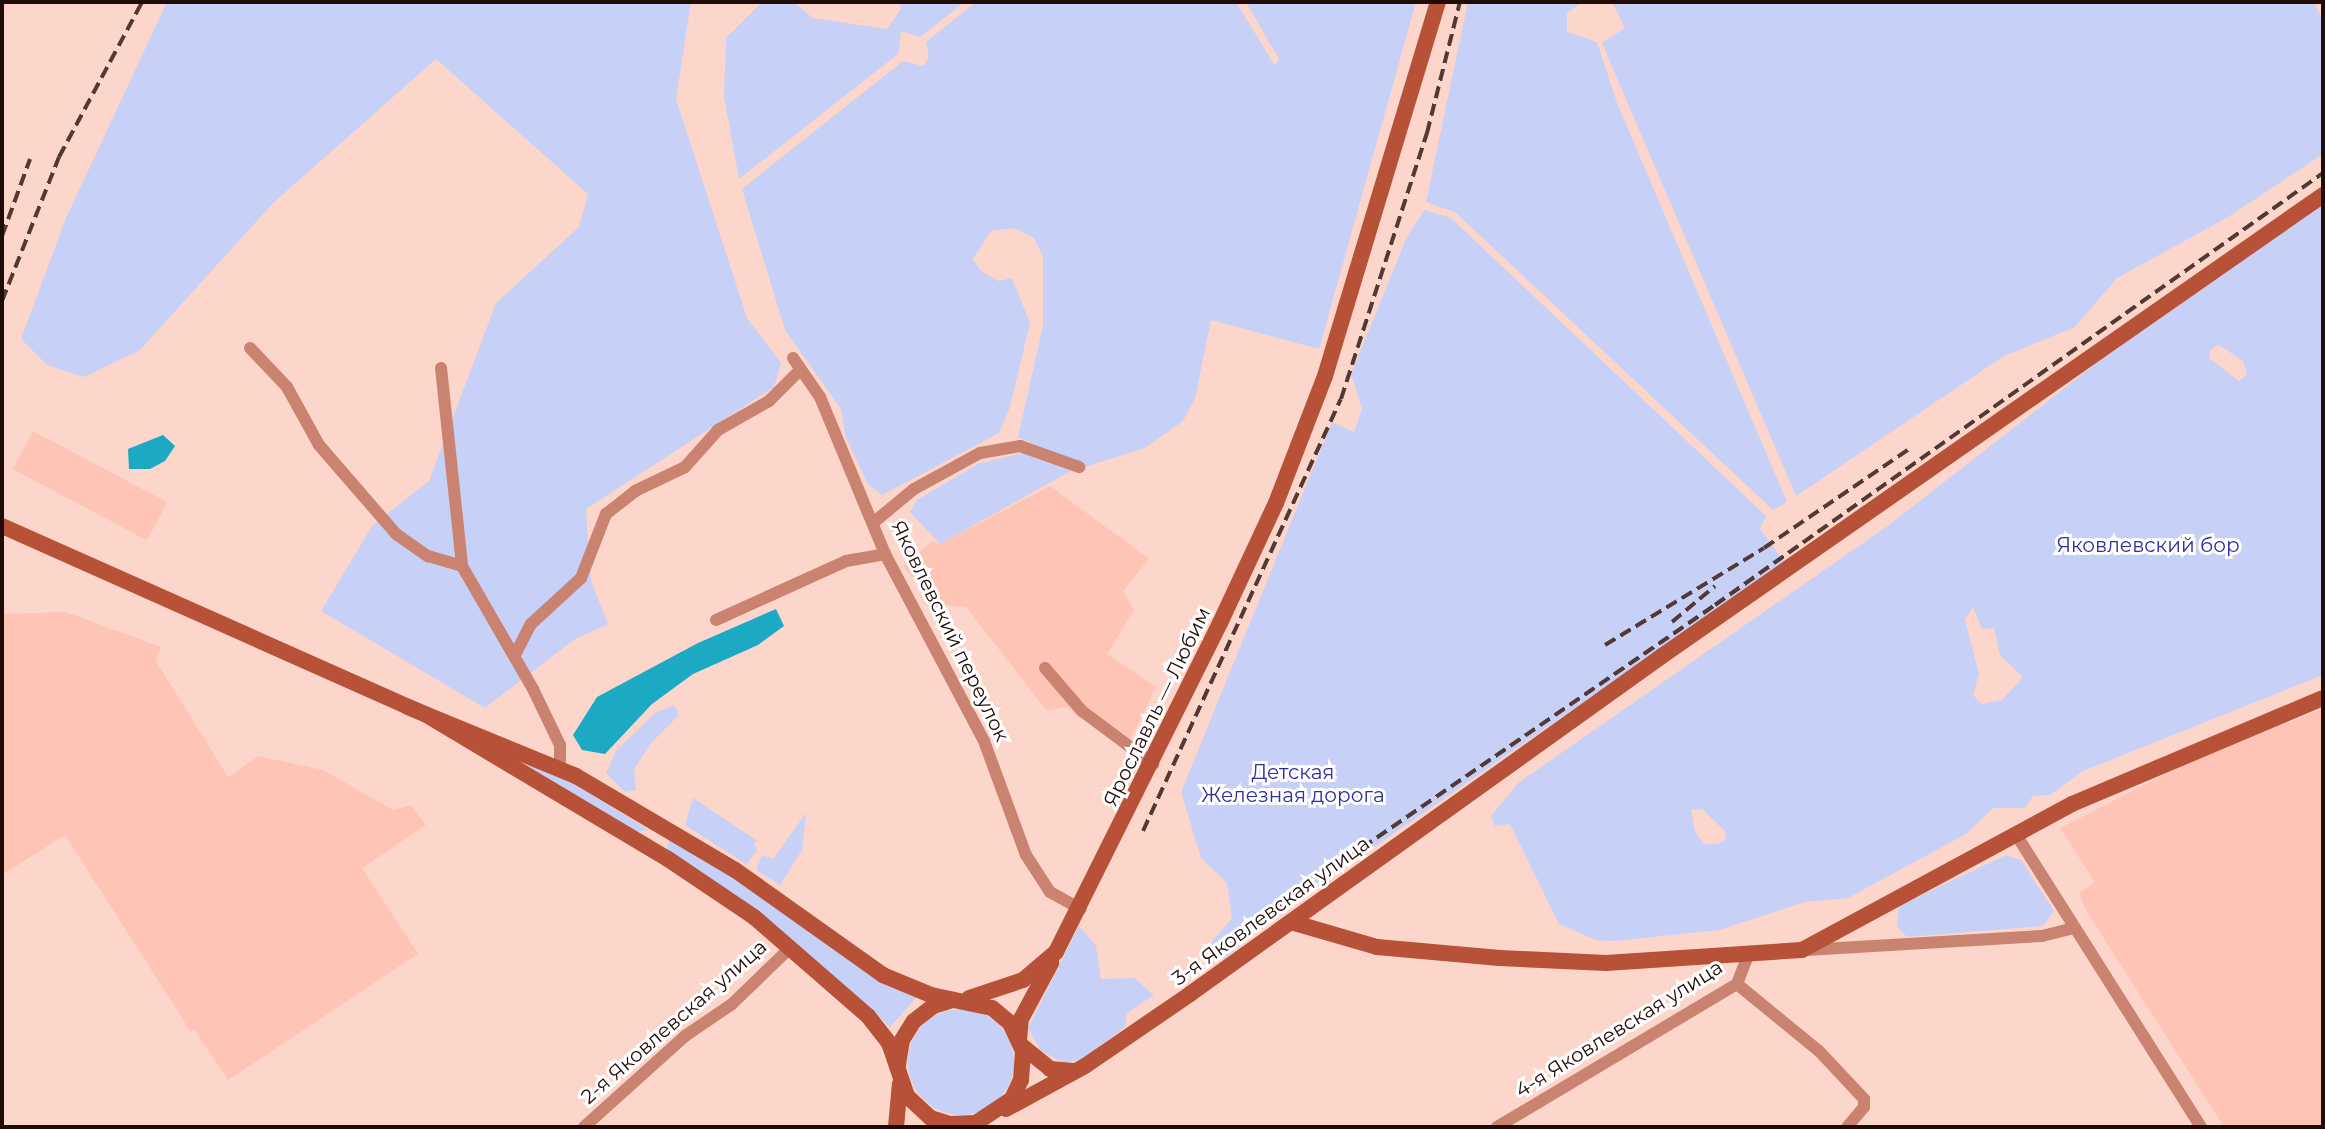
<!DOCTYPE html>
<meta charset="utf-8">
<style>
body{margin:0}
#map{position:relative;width:2325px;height:1129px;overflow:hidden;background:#fdd6cb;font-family:Montserrat,sans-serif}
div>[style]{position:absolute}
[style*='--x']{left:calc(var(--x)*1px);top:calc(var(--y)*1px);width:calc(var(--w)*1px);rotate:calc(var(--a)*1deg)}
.built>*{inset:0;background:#fec4b5;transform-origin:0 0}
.green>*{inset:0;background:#c7d0f7}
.round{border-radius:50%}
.water>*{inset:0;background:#1ba9c4}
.street>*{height:12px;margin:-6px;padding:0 6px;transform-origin:6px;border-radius:6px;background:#c98370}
.secondary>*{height:16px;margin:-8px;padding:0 8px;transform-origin:8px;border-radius:8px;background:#b75137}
.rail>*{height:4px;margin-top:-2px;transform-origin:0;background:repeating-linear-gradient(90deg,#533933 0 12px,transparent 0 18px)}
span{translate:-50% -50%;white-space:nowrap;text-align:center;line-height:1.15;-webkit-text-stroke:6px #fff;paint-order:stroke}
.park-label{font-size:20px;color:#302e9d}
.street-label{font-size:20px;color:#210b06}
.frame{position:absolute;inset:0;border:4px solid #210b06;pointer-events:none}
</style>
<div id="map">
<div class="built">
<i style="left:33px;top:431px;width:152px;height:43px;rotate:28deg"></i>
<i style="clip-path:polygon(1050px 486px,1149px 559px,1123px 591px,1134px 610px,1107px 654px,1156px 687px,1125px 750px,1066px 707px,1047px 711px,966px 607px,937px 605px,903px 566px,932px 541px,940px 544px)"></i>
<i style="clip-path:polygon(66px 612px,161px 647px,156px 661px,228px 777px,258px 756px,323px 770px,393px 810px,411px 805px,426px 825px,362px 868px,418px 954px,228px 1080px,195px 1030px,191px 1032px,65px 835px,2px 875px,2px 614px)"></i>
<i style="clip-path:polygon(2323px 709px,2323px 1127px,2224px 1127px,2087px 912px,2079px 893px,2095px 882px,2060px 828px,2189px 762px)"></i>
</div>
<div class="green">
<i style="clip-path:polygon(167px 2px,691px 2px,676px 99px,747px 318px,781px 363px,774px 387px,586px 509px,591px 581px,608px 624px,575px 639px,485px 708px,321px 611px,372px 526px,429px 481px,496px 303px,579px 227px,588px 194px,436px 59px,273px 203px,140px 350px,84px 377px,47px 365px,21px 339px,66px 218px)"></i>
<i style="clip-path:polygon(762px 2px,793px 2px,813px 18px,887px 29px,901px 9px,899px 2px,965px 2px,920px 37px,901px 31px,898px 54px,739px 179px,724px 97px,726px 38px)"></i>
<i style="clip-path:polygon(976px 2px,1236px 2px,1275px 66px,1279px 59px,1246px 2px,1416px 2px,1319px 349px,1211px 320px,1195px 399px,1183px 421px,1145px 448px,1084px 467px,1018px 437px,1043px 326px,1043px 257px,1034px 238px,1014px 228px,991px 231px,973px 259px,981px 271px,998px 281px,1012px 278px,1030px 323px,1010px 407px,999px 433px,882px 495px,868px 484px,846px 438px,841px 409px,785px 330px,742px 189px,903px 61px,923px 66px,929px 57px,926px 42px)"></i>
<i style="clip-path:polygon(1468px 2px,1582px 2px,1567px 13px,1567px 32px,1597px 42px,1617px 103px,1787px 502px,1773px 510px,1455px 212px,1426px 202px)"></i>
<i style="clip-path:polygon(1612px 2px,2314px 2px,2323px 21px,2323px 154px,2228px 217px,2117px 278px,2075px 327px,2004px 356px,1796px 496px,1602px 43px,1625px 28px)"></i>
<i style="clip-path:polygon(evenodd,2323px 204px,2323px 675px,2083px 771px,2050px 795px,2033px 796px,2025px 808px,1993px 808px,1966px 834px,1848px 898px,1805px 902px,1719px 930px,1615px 941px,1596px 940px,1559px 924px,1510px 824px,1495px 826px,1491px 816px,1518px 783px,1889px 525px,2098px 362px,2323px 204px,2219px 345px,2243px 361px,2247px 374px,2239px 381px,2209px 358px,2210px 350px,2219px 345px,2323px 204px,1973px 607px,1982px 629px,1994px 628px,2000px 655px,2023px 677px,2002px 700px,1982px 704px,1973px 695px,1979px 674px,1965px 620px,1973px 607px,2323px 204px,1702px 809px,1725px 831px,1726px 839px,1718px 844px,1704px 844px,1695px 831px,1691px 810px,1702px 809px)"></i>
<i style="clip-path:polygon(1424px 210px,1451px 218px,1766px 516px,1760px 529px,1785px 563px,1270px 919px,1224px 960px,1209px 945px,1232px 918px,1227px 883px,1201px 858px,1181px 792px,1332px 422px,1354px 432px,1362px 409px,1351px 374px,1406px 239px)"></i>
<i style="clip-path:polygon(1022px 453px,1071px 471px,940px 544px,910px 512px,917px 500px,978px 464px)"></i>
<i style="clip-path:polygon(674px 705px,679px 715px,651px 743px,634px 769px,636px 790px,625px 792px,606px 773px,616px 751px,655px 713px)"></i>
<i style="clip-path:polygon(527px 759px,549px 768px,649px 830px,635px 832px,525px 764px)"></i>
<i style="clip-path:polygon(693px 798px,759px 842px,754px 842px,757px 851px,746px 864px,685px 825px)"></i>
<i style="clip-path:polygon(806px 813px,802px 850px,780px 885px,756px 870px,762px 855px,773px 859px)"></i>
<i style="clip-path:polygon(669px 840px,675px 840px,917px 997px,890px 1027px,781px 931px,666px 850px)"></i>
<i style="clip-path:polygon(2006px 855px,2021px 860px,2054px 911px,2043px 926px,1907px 937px,1897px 927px,1899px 906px)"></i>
<i style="clip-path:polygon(1079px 926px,1096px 946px,1101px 979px,1134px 978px,1154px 995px,1127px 1013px,1125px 1027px,1082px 1059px,1065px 1063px,1041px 1051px,1028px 1028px)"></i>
<i class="round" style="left:908px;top:1009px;width:106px;height:106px"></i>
</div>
<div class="water">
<i style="clip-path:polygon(163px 435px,175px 446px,165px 461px,150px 469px,129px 469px,128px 449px)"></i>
<i style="clip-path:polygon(776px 609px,784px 626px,758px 645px,693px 674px,652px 704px,605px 754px,582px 750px,573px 735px,597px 697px,698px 643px)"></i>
</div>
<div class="street">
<i style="--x:250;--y:348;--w:54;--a:46.5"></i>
<i style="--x:287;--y:387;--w:66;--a:61.1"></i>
<i style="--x:319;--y:445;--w:118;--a:49.1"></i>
<i style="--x:396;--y:534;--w:39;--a:35"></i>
<i style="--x:428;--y:556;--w:35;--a:16"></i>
<i style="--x:462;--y:566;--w:142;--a:60"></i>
<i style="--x:533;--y:689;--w:62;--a:64.3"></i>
<i style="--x:560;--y:745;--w:22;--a:90"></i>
<i style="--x:793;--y:358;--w:47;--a:55.3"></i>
<i style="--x:820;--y:397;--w:170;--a:67.5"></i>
<i style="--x:885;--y:554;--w:212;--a:62.1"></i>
<i style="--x:984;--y:741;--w:121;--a:69.8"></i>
<i style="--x:1026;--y:855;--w:44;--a:57"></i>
<i style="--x:1050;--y:892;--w:35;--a:29"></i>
<i style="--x:441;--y:368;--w:199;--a:83.9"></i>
<i style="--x:874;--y:522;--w:52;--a:-39.5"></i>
<i style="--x:914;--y:489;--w:75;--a:-28.6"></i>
<i style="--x:980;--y:453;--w:41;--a:-9.9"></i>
<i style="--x:1020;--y:446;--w:63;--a:19.6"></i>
<i style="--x:716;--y:620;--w:143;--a:-24.4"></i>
<i style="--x:846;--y:561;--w:40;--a:-10"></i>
<i style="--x:516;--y:653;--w:33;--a:-63"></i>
<i style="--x:531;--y:624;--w:68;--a:-42.6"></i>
<i style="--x:581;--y:578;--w:69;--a:-68.7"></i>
<i style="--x:606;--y:514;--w:37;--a:-38"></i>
<i style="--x:635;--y:491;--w:55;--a:-25.6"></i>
<i style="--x:685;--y:467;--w:50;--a:-48.3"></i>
<i style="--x:718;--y:430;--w:59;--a:-29.6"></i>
<i style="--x:769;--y:401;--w:45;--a:-45"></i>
<i style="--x:1045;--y:668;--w:57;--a:49.3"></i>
<i style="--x:1082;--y:711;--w:89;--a:36.7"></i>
<i style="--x:2017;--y:836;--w:344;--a:57.7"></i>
<i style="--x:1806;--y:950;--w:236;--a:-3.4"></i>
<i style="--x:2042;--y:936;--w:32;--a:-14"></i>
<i style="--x:1737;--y:984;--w:106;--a:39.3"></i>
<i style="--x:1819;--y:1051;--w:66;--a:46.8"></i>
<i style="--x:1864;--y:1099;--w:8;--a:90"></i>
<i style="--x:1864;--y:1107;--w:26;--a:130"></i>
<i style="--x:584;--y:1127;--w:136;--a:-42"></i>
<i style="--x:685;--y:1036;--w:57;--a:-34.2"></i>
<i style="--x:732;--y:1004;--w:82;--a:-44"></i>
<i style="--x:1497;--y:1127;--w:279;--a:-30.8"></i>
<i style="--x:1737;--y:984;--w:33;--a:-69"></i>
</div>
<div class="secondary">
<i style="--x:2;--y:526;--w:466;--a:24"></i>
<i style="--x:428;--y:716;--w:279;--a:30.8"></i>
<i style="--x:668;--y:859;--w:104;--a:34"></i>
<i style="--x:754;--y:917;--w:151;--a:41"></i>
<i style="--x:868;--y:1016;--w:34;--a:52"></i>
<i style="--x:889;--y:1043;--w:56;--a:71.2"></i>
<i style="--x:907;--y:1096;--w:33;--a:43"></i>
<i style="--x:931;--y:1118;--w:20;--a:18"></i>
<i style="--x:950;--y:1124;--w:26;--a:-2"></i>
<i style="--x:976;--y:1123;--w:43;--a:-33.7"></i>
<i style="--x:1012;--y:1099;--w:21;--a:-65"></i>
<i style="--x:1021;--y:1080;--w:29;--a:-86"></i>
<i style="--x:1023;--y:1051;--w:31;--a:-115"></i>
<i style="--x:1010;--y:1023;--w:23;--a:-140"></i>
<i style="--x:992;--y:1008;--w:62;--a:-168"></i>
<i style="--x:931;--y:995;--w:52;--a:-157.4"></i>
<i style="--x:883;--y:975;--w:181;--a:-144.6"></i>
<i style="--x:735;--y:870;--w:185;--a:-149.4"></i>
<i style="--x:576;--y:776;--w:182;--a:-157.7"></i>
<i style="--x:1291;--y:922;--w:90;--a:16.2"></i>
<i style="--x:1377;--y:947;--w:123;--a:5.1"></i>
<i style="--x:1500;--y:958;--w:106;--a:2.7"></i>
<i style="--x:1606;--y:963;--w:196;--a:-3.8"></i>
<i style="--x:1802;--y:950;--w:307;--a:-28.4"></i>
<i style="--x:2072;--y:804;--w:272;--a:-22.9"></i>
<i style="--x:969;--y:998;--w:57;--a:-18.4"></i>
<i style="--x:1023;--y:980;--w:43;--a:-40.3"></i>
<i style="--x:1056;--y:952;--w:368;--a:-63.5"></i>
<i style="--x:1220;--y:623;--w:132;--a:-65"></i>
<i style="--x:1276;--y:503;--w:136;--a:-68.9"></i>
<i style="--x:1325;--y:376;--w:391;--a:-73.2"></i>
<i style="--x:1019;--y:1040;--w:21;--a:-85"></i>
<i style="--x:1021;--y:1019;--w:64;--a:-61.8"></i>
<i style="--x:1022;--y:1046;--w:36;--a:39"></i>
<i style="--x:1050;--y:1069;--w:23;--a:5"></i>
<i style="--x:898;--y:1065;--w:25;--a:-81"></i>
<i style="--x:902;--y:1040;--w:22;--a:-58"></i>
<i style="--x:914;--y:1021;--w:24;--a:-38"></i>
<i style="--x:933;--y:1006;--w:21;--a:-17"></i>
<i style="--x:1006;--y:1109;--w:90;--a:-28.6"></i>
<i style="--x:1085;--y:1066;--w:127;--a:-34.4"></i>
<i style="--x:1190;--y:994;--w:581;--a:-35.61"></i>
<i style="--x:1662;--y:656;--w:806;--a:-34.89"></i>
<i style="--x:896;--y:1127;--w:44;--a:-84.8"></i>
</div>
<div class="rail">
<i style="--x:2;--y:236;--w:82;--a:-70"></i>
<i style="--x:2;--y:301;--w:155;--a:-68.4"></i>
<i style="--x:59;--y:157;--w:176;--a:-61.8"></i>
<i style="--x:1672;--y:622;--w:56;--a:-39.9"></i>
<i style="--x:1605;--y:645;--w:186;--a:-31.4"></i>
<i style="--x:1764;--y:548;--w:179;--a:-34.3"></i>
<i style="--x:1143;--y:831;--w:475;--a:-65.4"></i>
<i style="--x:1341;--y:399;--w:280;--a:-72.1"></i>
<i style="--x:1427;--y:133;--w:135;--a:-75.9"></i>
<i style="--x:1273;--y:909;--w:536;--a:-34.52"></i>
<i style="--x:1715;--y:605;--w:746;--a:-35.39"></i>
</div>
<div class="park-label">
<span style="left:2148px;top:545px">Яковлевский бор</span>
<span style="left:1293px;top:784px">Детская<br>Железная дорога</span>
</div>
<div class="street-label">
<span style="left:950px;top:631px;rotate:64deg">Яковлевский переулок</span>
<span style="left:1157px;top:707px;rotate:-64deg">Ярославль — Любим</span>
<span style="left:1271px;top:911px;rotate:-36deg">3-я Яковлевская улица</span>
<span style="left:674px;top:1022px;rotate:-41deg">2-я Яковлевская улица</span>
<span style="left:1619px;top:1029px;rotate:-32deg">4-я Яковлевская улица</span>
</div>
<div class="frame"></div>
</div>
